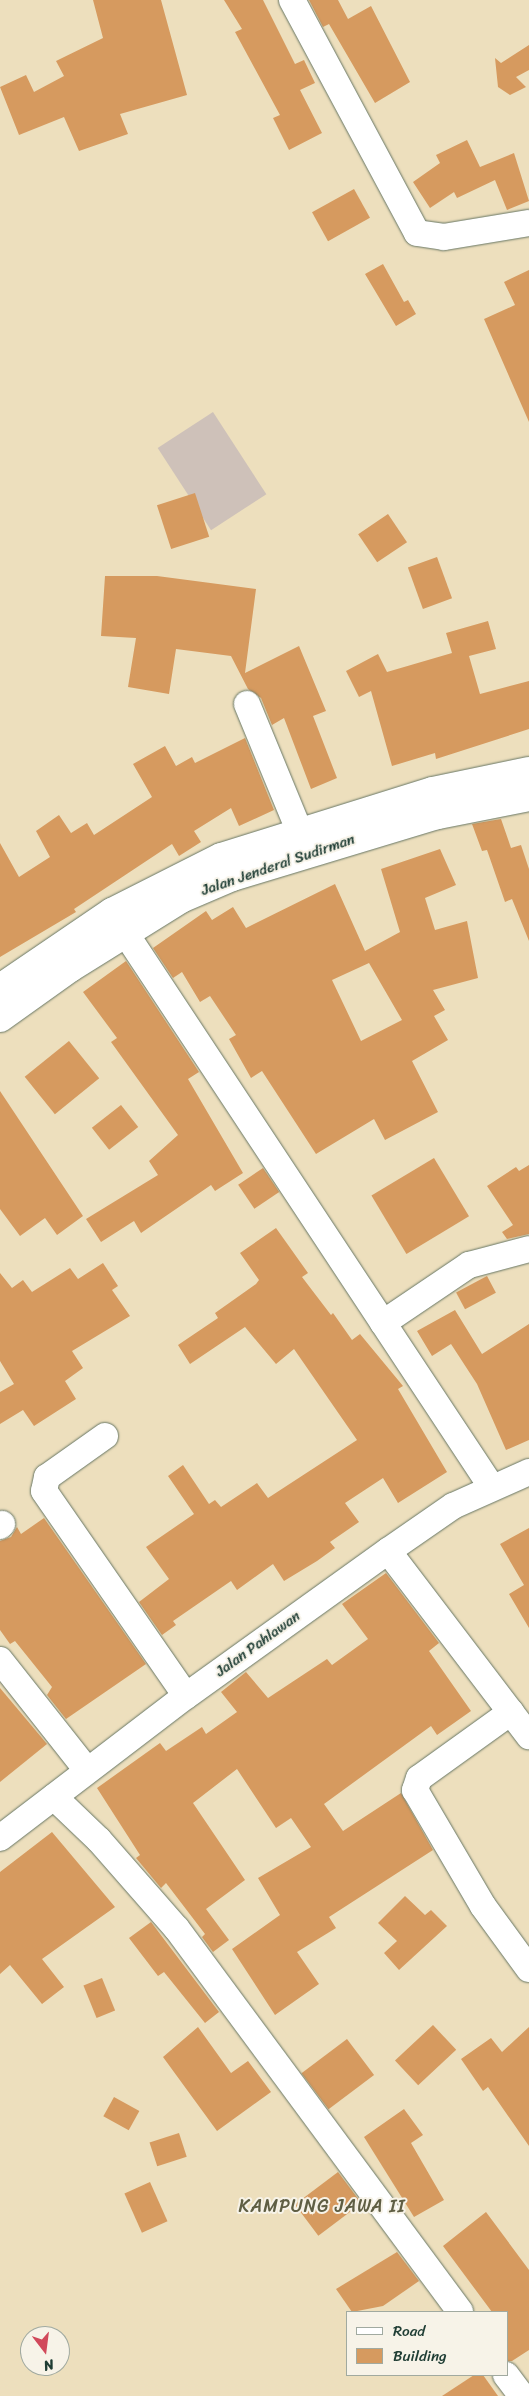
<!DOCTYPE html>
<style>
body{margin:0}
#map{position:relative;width:529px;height:2396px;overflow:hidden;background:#eddfbd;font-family:Sriracha,sans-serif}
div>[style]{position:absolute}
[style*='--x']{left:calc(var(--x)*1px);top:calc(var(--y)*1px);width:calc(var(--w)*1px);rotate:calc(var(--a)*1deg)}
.industrial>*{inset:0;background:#cec1b9;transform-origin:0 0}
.building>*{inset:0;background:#d69a5f;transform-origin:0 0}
.roads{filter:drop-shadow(0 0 1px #677664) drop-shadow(0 0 1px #677664)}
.minor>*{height:26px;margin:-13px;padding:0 13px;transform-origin:13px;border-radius:13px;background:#fff}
.major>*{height:28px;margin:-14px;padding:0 14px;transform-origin:14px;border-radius:14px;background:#fff}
span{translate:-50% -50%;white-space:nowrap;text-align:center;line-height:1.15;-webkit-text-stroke:4px #f7f3e8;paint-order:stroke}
.street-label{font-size:15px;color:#1f3d34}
.quarter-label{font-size:18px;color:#5f5e43;letter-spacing:1px}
.legend{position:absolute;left:346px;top:2311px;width:162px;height:65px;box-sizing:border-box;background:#f7f3e8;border:1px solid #a1aaa0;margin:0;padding:6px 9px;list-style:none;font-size:15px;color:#1f3d34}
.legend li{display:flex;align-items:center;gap:10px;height:25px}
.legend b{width:25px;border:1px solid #a1aaa0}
.north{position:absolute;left:20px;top:2326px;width:50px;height:50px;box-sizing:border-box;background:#f7f3e8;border:1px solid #a1aaa0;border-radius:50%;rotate:165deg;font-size:14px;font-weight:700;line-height:20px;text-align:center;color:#1f3d34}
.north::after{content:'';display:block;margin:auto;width:18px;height:22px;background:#d1495b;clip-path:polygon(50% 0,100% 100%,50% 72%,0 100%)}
</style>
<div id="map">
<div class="industrial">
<i style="left:213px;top:412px;width:98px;height:66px;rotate:57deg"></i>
</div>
<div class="building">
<i style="clip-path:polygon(93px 0,161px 0,187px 95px,120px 114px,128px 134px,79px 151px,64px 117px,19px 135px,0 87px,26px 75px,34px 92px,64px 76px,56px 61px,103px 38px)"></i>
<i style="clip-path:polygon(224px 0,263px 0,295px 64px,304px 60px,315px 83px,300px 90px,322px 133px,289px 150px,273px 118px,280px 115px,235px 32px,242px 29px)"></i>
<i style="clip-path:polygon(309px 0,338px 0,348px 19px,371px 6px,410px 82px,375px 103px,329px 24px,323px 27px)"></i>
<i style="clip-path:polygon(529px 45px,529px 70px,516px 77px,526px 87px,510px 95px,498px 87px,495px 58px,501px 63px)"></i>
<i style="clip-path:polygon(467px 140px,480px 167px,514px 153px,529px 201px,507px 210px,495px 180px,457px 198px,454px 192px,430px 208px,413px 182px,440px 163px,436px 155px)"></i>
<i style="left:354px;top:189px;width:33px;height:48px;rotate:61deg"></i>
<i style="clip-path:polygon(383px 264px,404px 302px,408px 300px,416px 314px,396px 326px,365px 274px)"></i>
<i style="clip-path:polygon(529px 270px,529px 422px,484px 319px,515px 305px,504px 282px)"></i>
<i style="left:195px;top:493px;width:46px;height:40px;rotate:72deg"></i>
<i style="left:388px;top:514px;width:34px;height:36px;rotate:56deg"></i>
<i style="left:437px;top:557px;width:44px;height:31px;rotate:70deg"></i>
<i style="clip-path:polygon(105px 576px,157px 576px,256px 589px,245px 673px,299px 646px,326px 711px,313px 716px,337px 778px,311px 789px,284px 718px,272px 725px,261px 698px,248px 689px,231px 656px,176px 649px,169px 694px,128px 687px,136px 638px,101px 636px)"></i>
<i style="clip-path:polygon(488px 621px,496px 649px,469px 656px,480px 694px,529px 681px,529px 729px,436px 759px,435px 753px,392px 766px,371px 691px,359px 697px,346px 671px,378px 654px,387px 672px,452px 653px,446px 633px)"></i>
<i style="clip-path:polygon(245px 738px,274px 810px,239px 826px,231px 808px,194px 831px,201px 842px,179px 856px,172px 844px,74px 909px,76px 912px,0 957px,0 843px,19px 877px,50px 857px,36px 831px,59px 815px,71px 833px,87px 823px,94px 835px,152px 797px,133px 764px,165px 746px,176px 766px,192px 757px,195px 763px)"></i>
<i style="clip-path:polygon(501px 819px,511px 848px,521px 845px,529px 869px,529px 941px,512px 899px,505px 902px,487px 850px,482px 851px,472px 824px)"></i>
<i style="clip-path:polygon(evenodd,440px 849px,456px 885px,425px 898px,435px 930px,467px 921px,478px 978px,433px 990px,445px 1010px,434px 1016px,448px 1040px,412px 1061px,438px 1112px,385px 1140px,374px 1119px,316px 1154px,262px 1071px,251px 1078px,229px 1039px,236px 1035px,210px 996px,200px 1002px,182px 972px,173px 978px,153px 948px,206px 911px,212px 920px,233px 907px,246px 928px,335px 884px,365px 951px,400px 932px,381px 869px,440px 849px,369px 963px,402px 1020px,361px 1041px,332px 980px,369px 963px)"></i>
<i style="clip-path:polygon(126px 961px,199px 1072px,188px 1079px,243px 1173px,215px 1191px,211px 1185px,141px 1233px,134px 1221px,101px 1242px,86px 1219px,158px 1175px,149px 1161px,178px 1135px,111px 1042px,117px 1038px,83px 992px)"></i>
<i style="left:69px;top:1041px;width:48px;height:57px;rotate:51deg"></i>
<i style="clip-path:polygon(0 1091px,83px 1216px,57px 1235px,45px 1218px,20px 1236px,0 1209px)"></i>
<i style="left:121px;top:1105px;width:28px;height:37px;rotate:52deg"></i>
<i style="left:434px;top:1158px;width:68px;height:73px;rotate:59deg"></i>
<i style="clip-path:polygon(529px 1165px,529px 1234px,507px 1239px,502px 1232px,513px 1225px,487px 1186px,516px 1167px,519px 1171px)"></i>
<i style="left:263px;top:1168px;width:29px;height:30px;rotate:56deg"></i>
<i style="clip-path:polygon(276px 1228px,308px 1273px,302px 1277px,331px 1315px,333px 1313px,352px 1340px,360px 1334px,403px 1386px,398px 1389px,447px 1472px,398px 1503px,383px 1478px,345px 1503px,359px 1522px,330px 1542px,335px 1548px,317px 1561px,284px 1581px,273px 1564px,237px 1590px,231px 1581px,173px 1621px,176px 1625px,162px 1635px,139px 1602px,169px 1579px,146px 1547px,194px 1514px,168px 1476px,183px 1465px,209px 1504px,215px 1500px,221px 1507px,257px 1483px,268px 1498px,357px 1440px,294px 1349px,276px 1364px,245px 1327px,190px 1364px,178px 1345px,218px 1318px,215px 1313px,256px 1284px,259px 1280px,240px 1253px)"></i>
<i style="clip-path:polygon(103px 1263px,118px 1286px,112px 1290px,130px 1316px,72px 1351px,83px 1368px,65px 1381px,76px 1399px,34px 1426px,23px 1410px,0 1424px,0 1392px,14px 1384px,0 1361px,0 1273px,12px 1288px,23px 1280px,32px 1292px,70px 1268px,78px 1279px)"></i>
<i style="left:487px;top:1276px;width:19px;height:35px;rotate:62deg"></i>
<i style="clip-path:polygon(455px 1310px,482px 1354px,529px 1324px,529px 1440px,506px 1450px,477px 1384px,451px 1344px,432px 1356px,417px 1331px)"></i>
<i style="clip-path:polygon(44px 1518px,146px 1664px,66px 1719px,47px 1695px,52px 1687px,15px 1641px,10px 1644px,0 1630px,0 1541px,11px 1537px,17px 1527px,21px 1534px)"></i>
<i style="clip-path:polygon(529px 1528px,529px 1628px,509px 1594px,524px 1585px,500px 1544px)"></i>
<i style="clip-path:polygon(386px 1573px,439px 1643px,429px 1651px,471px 1711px,437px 1735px,431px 1726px,324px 1804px,343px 1831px,401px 1793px,433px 1850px,329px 1917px,336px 1928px,297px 1952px,319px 1984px,275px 2015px,232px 1949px,280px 1915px,258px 1878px,311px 1847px,291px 1818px,276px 1828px,237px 1769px,193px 1803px,245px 1880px,206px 1909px,229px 1940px,213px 1952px,202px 1937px,205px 1934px,166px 1883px,161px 1888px,136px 1858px,140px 1855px,97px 1788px,160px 1743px,166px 1751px,202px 1727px,206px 1734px,237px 1712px,221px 1692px,246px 1672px,268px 1698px,327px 1659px,332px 1665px,368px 1639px,342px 1604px)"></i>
<i style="clip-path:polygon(0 1688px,47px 1744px,0 1782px)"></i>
<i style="clip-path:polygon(52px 1832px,115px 1907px,42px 1959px,64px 1987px,42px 2004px,10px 1965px,0 1974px,0 1872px)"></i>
<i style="clip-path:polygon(405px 1896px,425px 1915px,431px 1910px,447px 1926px,399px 1970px,384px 1953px,397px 1941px,378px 1923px)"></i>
<i style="clip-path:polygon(151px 1922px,219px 2012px,205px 2023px,164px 1972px,158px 1976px,129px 1938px)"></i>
<i style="left:102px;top:1978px;width:35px;height:20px;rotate:68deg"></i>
<i style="left:433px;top:2025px;width:34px;height:52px;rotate:47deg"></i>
<i style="clip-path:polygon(198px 2027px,231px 2073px,248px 2061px,271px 2092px,217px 2131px,163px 2057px)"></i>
<i style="clip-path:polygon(529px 2027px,529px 2146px,488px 2087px,483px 2091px,461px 2059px,491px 2038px,502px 2052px)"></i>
<i style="left:347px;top:2039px;width:45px;height:57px;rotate:53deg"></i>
<i style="left:114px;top:2097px;width:29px;height:22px;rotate:29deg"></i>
<i style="clip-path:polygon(404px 2109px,423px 2135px,411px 2143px,444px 2200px,414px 2217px,364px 2137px)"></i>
<i style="left:179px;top:2133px;width:25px;height:31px;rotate:72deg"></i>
<i style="left:338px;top:2172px;width:39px;height:54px;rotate:53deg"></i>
<i style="left:150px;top:2182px;width:43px;height:28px;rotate:66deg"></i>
<i style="clip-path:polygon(486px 2212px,529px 2270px,529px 2350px,512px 2361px,508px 2361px,508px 2312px,492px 2312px,443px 2246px)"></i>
<i style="clip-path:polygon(397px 2252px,419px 2281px,383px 2306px,352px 2312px,336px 2289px)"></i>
<i style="clip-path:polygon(474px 2375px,483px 2375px,498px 2396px,442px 2396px)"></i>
</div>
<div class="roads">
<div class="minor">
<i style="--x:292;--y:0;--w:264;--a:61.8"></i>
<i style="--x:417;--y:233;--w:27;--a:8"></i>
<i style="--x:444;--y:237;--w:86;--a:-9.4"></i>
<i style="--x:247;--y:704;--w:136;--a:67.6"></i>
<i style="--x:126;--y:934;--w:662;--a:56.53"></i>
<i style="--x:383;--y:1323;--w:104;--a:-34"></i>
<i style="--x:469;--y:1265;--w:62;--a:-14.9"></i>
<i style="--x:105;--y:1436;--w:71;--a:144.7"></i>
<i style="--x:47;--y:1477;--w:14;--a:102"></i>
<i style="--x:44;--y:1491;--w:249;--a:55.3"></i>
<i style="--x:0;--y:1526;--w:3;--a:-45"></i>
<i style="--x:388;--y:1551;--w:233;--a:52.7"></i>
<i style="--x:0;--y:1660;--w:140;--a:51.7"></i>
<i style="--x:511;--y:1712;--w:113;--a:144.3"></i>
<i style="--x:419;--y:1778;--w:13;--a:108"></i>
<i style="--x:415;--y:1790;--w:134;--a:59.6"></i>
<i style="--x:483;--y:1906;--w:78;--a:53.9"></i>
<i style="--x:54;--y:1797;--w:62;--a:43.7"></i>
<i style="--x:99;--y:1840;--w:118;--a:48.8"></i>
<i style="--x:177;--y:1929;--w:476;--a:53.5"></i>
<i style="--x:0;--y:1838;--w:234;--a:-37.4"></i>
<i style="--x:186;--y:1696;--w:249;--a:-35.7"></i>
<i style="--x:388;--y:1551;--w:79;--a:-34.7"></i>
<i style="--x:453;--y:1506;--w:83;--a:-24.1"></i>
<i style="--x:506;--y:2375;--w:26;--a:53"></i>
</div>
<div class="major">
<i style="--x:0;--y:988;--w:135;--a:-34.2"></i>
<i style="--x:112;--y:912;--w:122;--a:-26.8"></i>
<i style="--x:221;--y:857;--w:222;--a:-17.3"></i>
<i style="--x:433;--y:791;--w:98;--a:-11.8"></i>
<i style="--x:0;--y:1018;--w:86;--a:-35.5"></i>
<i style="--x:70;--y:968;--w:131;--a:-31.9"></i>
<i style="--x:181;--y:899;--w:56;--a:-23.3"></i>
<i style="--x:232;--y:877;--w:215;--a:-16.8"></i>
<i style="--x:438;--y:815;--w:93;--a:-11.2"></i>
</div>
</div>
<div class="street-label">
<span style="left:278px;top:865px;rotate:-19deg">Jalan Jenderal Sudirman</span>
<span style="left:258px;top:1644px;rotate:-36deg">Jalan Pahlawan</span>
</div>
<div class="quarter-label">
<span style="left:322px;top:2206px">KAMPUNG JAWA II</span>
</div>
<ul class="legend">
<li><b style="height:6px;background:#fff"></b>Road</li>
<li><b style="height:14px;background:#d69a5f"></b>Building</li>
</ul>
<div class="north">N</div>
</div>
